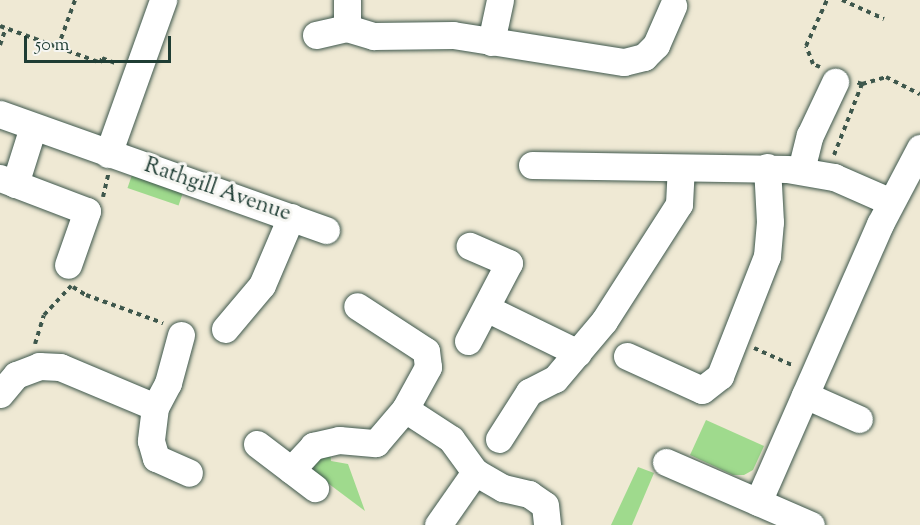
<!DOCTYPE html>
<style>
body{margin:0}
#map{position:relative;width:920px;height:525px;overflow:hidden;background:#efe9d4;font-family:"Sorts Mill Goudy",serif}
div>[style]{position:absolute}
[style*='--x']{left:calc(var(--x)*1px);top:calc(var(--y)*1px);width:calc(var(--w)*1px);rotate:calc(var(--a)*1deg)}
.green>*{inset:0;background:#9fda8d;transform-origin:0 0}
.path>*{height:4px;margin-top:-2px;transform-origin:0;background:repeating-linear-gradient(90deg,#3e574c 0 4.5px,transparent 0 9px)}
.roads{filter:drop-shadow(0 0 2px #3e574c) drop-shadow(0 0 2px #3e574c)}
.minor>*{height:27px;margin:-13.5px;padding:0 13.5px;transform-origin:13.5px;border-radius:13.5px;background:#fff}
span{translate:-50% -50%;white-space:nowrap;text-align:center;line-height:1.15;-webkit-text-stroke:6px #f6f6f2;paint-order:stroke}
.street-label{font-size:22px;color:#1f3d34}
.scale{position:absolute;left:24px;top:36px;width:147px;height:27px;box-sizing:border-box;border:3px solid #1f3d34;border-top:0;padding-left:8px;font-size:18px;line-height:21px;white-space:nowrap;color:#1f3d34;-webkit-text-stroke:4px #f6f6f2;paint-order:stroke}
</style>
<div id="map">
<div class="green">
<i style="left:134px;top:169px;width:54px;height:20px;rotate:19deg"></i>
<i style="clip-path:polygon(706px 420px,764px 446px,753px 470px,744px 475px,733px 475px,690px 455px)"></i>
<i style="clip-path:polygon(330px 449px,331px 461px,348px 464px,365px 511px,313px 472px,315px 462px)"></i>
<i style="clip-path:polygon(638px 467px,654px 473px,632px 525px,611px 525px)"></i>
</div>
<div class="path">
<i style="--x:842;--y:0;--w:46;--a:24.3"></i>
<i style="--x:0;--y:26;--w:108;--a:20.1"></i>
<i style="--x:101;--y:63;--w:5;--a:-79"></i>
<i style="--x:102;--y:58;--w:17;--a:21"></i>
<i style="--x:0;--y:45;--w:18;--a:-71"></i>
<i style="--x:58;--y:47;--w:50;--a:-70.1"></i>
<i style="--x:820;--y:67;--w:8;--a:-157"></i>
<i style="--x:813;--y:64;--w:19;--a:-111"></i>
<i style="--x:806;--y:46;--w:51;--a:-65.5"></i>
<i style="--x:862;--y:84;--w:25;--a:-16"></i>
<i style="--x:886;--y:77;--w:38;--a:27"></i>
<i style="--x:834;--y:155;--w:76;--a:-68.5"></i>
<i style="--x:862;--y:84;--w:6;--a:-162"></i>
<i style="--x:103;--y:197;--w:23;--a:-77"></i>
<i style="--x:73;--y:287;--w:15;--a:32"></i>
<i style="--x:86;--y:295;--w:82;--a:20"></i>
<i style="--x:35;--y:344;--w:30;--a:-73"></i>
<i style="--x:44;--y:315;--w:40;--a:-47"></i>
<i style="--x:754;--y:348;--w:44;--a:24.2"></i>
</div>
<div class="roads">
<div class="minor">
<i style="--x:347;--y:28;--w:28;--a:-90"></i>
<i style="--x:316;--y:35;--w:32;--a:-13"></i>
<i style="--x:347;--y:28;--w:28;--a:17"></i>
<i style="--x:374;--y:36;--w:79;--a:-0.7"></i>
<i style="--x:453;--y:35;--w:173;--a:9"></i>
<i style="--x:624;--y:62;--w:21;--a:-14"></i>
<i style="--x:644;--y:57;--w:17;--a:-45"></i>
<i style="--x:656;--y:45;--w:43;--a:-66.4"></i>
<i style="--x:491;--y:42;--w:43;--a:-77.9"></i>
<i style="--x:0;--y:114;--w:346;--a:19.6"></i>
<i style="--x:108;--y:154;--w:164;--a:-70.3"></i>
<i style="--x:532;--y:165;--w:255;--a:0.9"></i>
<i style="--x:787;--y:169;--w:48;--a:9.7"></i>
<i style="--x:834;--y:177;--w:62;--a:23.7"></i>
<i style="--x:801;--y:170;--w:36;--a:-76"></i>
<i style="--x:810;--y:135;--w:59;--a:-64.7"></i>
<i style="--x:0;--y:178;--w:93;--a:20.8"></i>
<i style="--x:87;--y:211;--w:57;--a:109.4"></i>
<i style="--x:15;--y:184;--w:60;--a:-72.5"></i>
<i style="--x:488;--y:309;--w:100;--a:26.1"></i>
<i style="--x:225;--y:329;--w:57;--a:-49.9"></i>
<i style="--x:262;--y:285;--w:74;--a:-66.9"></i>
<i style="--x:181;--y:335;--w:50;--a:105.2"></i>
<i style="--x:168;--y:383;--w:27;--a:118"></i>
<i style="--x:155;--y:407;--w:34;--a:97"></i>
<i style="--x:151;--y:441;--w:18;--a:74"></i>
<i style="--x:156;--y:458;--w:36;--a:24"></i>
<i style="--x:468;--y:341;--w:88;--a:-62.3"></i>
<i style="--x:509;--y:263;--w:43;--a:-156.4"></i>
<i style="--x:627;--y:356;--w:82;--a:24.4"></i>
<i style="--x:702;--y:390;--w:23;--a:-38"></i>
<i style="--x:720;--y:376;--w:129;--a:-68.6"></i>
<i style="--x:767;--y:256;--w:34;--a:-85"></i>
<i style="--x:770;--y:222;--w:55;--a:-93.1"></i>
<i style="--x:0;--y:394;--w:25;--a:-50"></i>
<i style="--x:16;--y:375;--w:25;--a:-21"></i>
<i style="--x:39;--y:366;--w:21;--a:3"></i>
<i style="--x:60;--y:367;--w:103;--a:22.8"></i>
<i style="--x:805;--y:395;--w:59;--a:24"></i>
<i style="--x:405;--y:409;--w:55;--a:33.1"></i>
<i style="--x:451;--y:439;--w:41;--a:54"></i>
<i style="--x:475;--y:472;--w:32;--a:30"></i>
<i style="--x:503;--y:488;--w:27;--a:13"></i>
<i style="--x:529;--y:494;--w:19;--a:35"></i>
<i style="--x:545;--y:505;--w:20;--a:84"></i>
<i style="--x:499;--y:439;--w:56;--a:-57.4"></i>
<i style="--x:529;--y:392;--w:29;--a:-27"></i>
<i style="--x:555;--y:379;--w:76;--a:-49.8"></i>
<i style="--x:604;--y:321;--w:139;--a:-57.3"></i>
<i style="--x:679;--y:204;--w:35;--a:-87"></i>
<i style="--x:257;--y:444;--w:73;--a:37.2"></i>
<i style="--x:666;--y:462;--w:158;--a:23.5"></i>
<i style="--x:291;--y:470;--w:33;--a:-47"></i>
<i style="--x:313;--y:446;--w:27;--a:-13"></i>
<i style="--x:339;--y:440;--w:37;--a:5"></i>
<i style="--x:376;--y:443;--w:45;--a:-49.5"></i>
<i style="--x:405;--y:409;--w:48;--a:-61.3"></i>
<i style="--x:428;--y:367;--w:16;--a:-97"></i>
<i style="--x:426;--y:351;--w:82;--a:-146.9"></i>
<i style="--x:758;--y:502;--w:304;--a:-66.3"></i>
<i style="--x:880;--y:224;--w:86;--a:-62.2"></i>
<i style="--x:438;--y:525;--w:65;--a:-55.1"></i>
</div>
</div>
<div class="street-label">
<span style="left:217px;top:191px;rotate:19deg">Rathgill Avenue</span>
</div>
<div class="scale">50 m</div>
</div>
